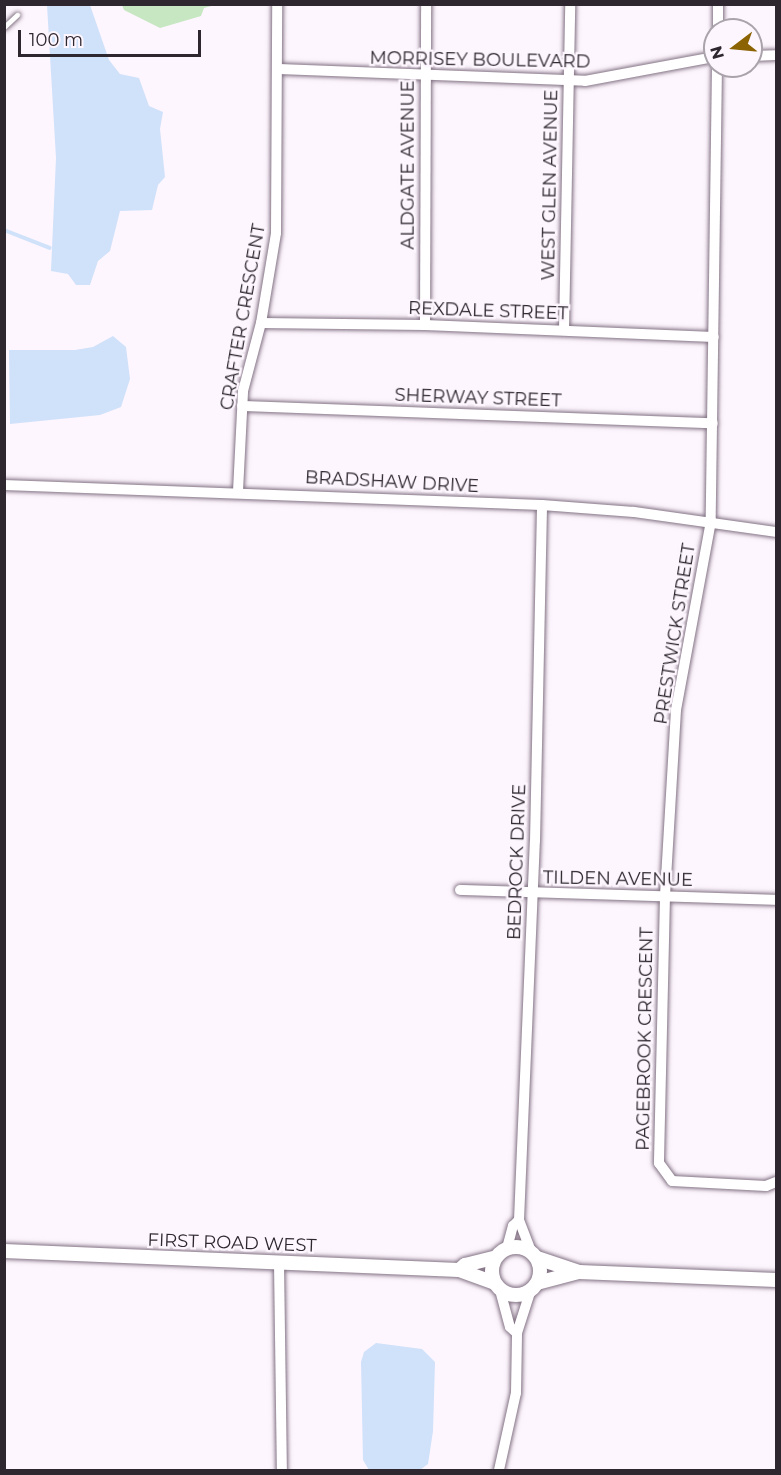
<!DOCTYPE html>
<style>
body{margin:0}
#map{position:relative;width:781px;height:1475px;overflow:hidden;background:#fdf6fe;font-family:Montserrat,sans-serif}
div>[style]{position:absolute}
[style*='--x']{left:calc(var(--x)*1px);top:calc(var(--y)*1px);width:calc(var(--w)*1px);rotate:calc(var(--a)*1deg)}
.green>*{inset:0;background:#c7e6c2}
.water>*{inset:0;background:#d0e1fa}
.stream>*{height:4px;margin:-2px;padding:0 2px;transform-origin:2px;border-radius:2px;background:#d0e1fa}
.roads{filter:drop-shadow(0 0 2px #837284) drop-shadow(0 0 2px #837284)}
.service>*{height:5px;margin:-2.5px;padding:0 2.5px;transform-origin:2.5px;border-radius:2.5px;background:#fff}
.minor>*{height:10px;margin:-5px;padding:0 5px;transform-origin:5px;border-radius:5px;background:#fff}
.tertiary>*{height:14px;margin:-7px;padding:0 7px;transform-origin:7px;border-radius:7px;background:#fff}
.tertiary>.ring{margin:-7px;padding:0;box-sizing:content-box;background:none;border:14px solid #fff;border-radius:50%}
span{translate:-50% -50%;white-space:nowrap;text-align:center;line-height:1.15;-webkit-text-stroke:4.5px #fdf6fe;paint-order:stroke}
.street-label{font-size:18px;color:#2e272f}
.frame{position:absolute;inset:0;border:6px solid #2e272f;pointer-events:none}
.north{position:absolute;left:703px;top:18px;width:60px;height:60px;box-sizing:border-box;background:#fdf6fe;border:2px solid #aaa3ab;border-radius:50%;rotate:254deg;font-size:16px;font-weight:700;line-height:24px;text-align:center;color:#2e272f}
.north::after{content:'';display:block;margin:auto;width:21px;height:27px;background:#8b6303;clip-path:polygon(50% 0,100% 100%,50% 72%,0 100%)}
.scale{position:absolute;left:18px;top:30px;width:183px;height:27px;box-sizing:border-box;border:3px solid #2e272f;border-top:0;padding-left:8px;font-size:18px;line-height:21px;white-space:nowrap;color:#2e272f;-webkit-text-stroke:4px #fdf6fe;paint-order:stroke}
</style>
<div id="map">
<div class="green">
<i style="clip-path:polygon(122px 5px,122px 4px,215px 5px,204px 8px,201px 16px,160px 28px,124px 10px)"></i>
</div>
<div class="water">
<i style="clip-path:polygon(47px 5px,90px 5px,109px 60px,120px 74px,139px 78px,149px 106px,163px 112px,160px 129px,165px 177px,158px 185px,152px 210px,120px 211px,110px 251px,98px 261px,90px 285px,76px 285px,68px 274px,51px 271px,56px 158px)"></i>
<i style="clip-path:polygon(113px 336px,126px 347px,130px 379px,121px 407px,100px 415px,10px 424px,9px 350px,75px 350px,93px 347px)"></i>
<i style="clip-path:polygon(376px 1343px,422px 1349px,435px 1362px,433px 1431px,428px 1464px,420px 1470px,369px 1470px,363px 1460px,361px 1362px,364px 1352px)"></i>
</div>
<div class="stream">
<i style="--x:4;--y:230;--w:49;--a:21.4"></i>
</div>
<div class="roads">
<div class="service">
<i style="--x:4;--y:27;--w:18;--a:-43"></i>
</div>
<div class="minor">
<i style="--x:718;--y:30;--w:26;--a:-90"></i>
<i style="--x:751;--y:56;--w:25;--a:-2"></i>
<i style="--x:717;--y:66;--w:455;--a:90.8"></i>
<i style="--x:711;--y:521;--w:192;--a:100.5"></i>
<i style="--x:676;--y:710;--w:186;--a:93.4"></i>
<i style="--x:665;--y:896;--w:267;--a:91.3"></i>
<i style="--x:659;--y:1163;--w:22;--a:54"></i>
<i style="--x:672;--y:1181;--w:94;--a:3"></i>
<i style="--x:766;--y:1186;--w:11;--a:-22"></i>
<i style="--x:279;--y:69;--w:306;--a:2.2"></i>
<i style="--x:585;--y:81;--w:132;--a:-10.5"></i>
<i style="--x:261;--y:323;--w:164;--a:0.7"></i>
<i style="--x:425;--y:325;--w:289;--a:2.4"></i>
<i style="--x:425;--y:325;--w:321;--a:-89.8"></i>
<i style="--x:564;--y:330;--w:326;--a:-88.9"></i>
<i style="--x:242;--y:406;--w:471;--a:2.1"></i>
<i style="--x:4;--y:485;--w:538;--a:2.13"></i>
<i style="--x:542;--y:505;--w:92;--a:4.4"></i>
<i style="--x:634;--y:512;--w:143;--a:8"></i>
<i style="--x:238;--y:491;--w:100;--a:-87.1"></i>
<i style="--x:243;--y:391;--w:70;--a:-75.2"></i>
<i style="--x:261;--y:323;--w:91;--a:-80.5"></i>
<i style="--x:276;--y:233;--w:229;--a:-89.7"></i>
<i style="--x:460;--y:890;--w:316;--a:1.8"></i>
<i style="--x:519;--y:1220;--w:34;--a:69"></i>
<i style="--x:507;--y:1248;--w:23;--a:-75"></i>
<i style="--x:513;--y:1226;--w:8;--a:-45"></i>
<i style="--x:519;--y:1220;--w:379;--a:-87.6"></i>
<i style="--x:535;--y:841;--w:336;--a:-88.8"></i>
<i style="--x:279;--y:1263;--w:207;--a:89.2"></i>
<i style="--x:500;--y:1290;--w:38;--a:75"></i>
<i style="--x:510;--y:1327;--w:9;--a:41"></i>
<i style="--x:499;--y:1470;--w:79;--a:-77.6"></i>
<i style="--x:516;--y:1393;--w:60;--a:-89"></i>
<i style="--x:517;--y:1333;--w:46;--a:-72.3"></i>
</div>
<div class="tertiary">
<i class="ring" style="left:492px;top:1247px;width:34px;height:34px"></i>
<i style="--x:4;--y:1251;--w:455;--a:2.4"></i>
<i style="--x:459;--y:1270;--w:38;--a:20"></i>
<i style="--x:537;--y:1258;--w:44;--a:18.4"></i>
<i style="--x:579;--y:1272;--w:197;--a:2.3"></i>
<i style="--x:459;--y:1270;--w:8;--a:-40"></i>
<i style="--x:465;--y:1265;--w:30;--a:-14"></i>
<i style="--x:537;--y:1283;--w:43;--a:-14.7"></i>
</div>
</div>
<div class="street-label">
<span style="left:480px;top:60px;rotate:1deg">MORRISEY BOULEVARD</span>
<span style="left:408px;top:165px;rotate:-90deg">ALDGATE AVENUE</span>
<span style="left:550px;top:185px;rotate:-89deg">WEST GLEN AVENUE</span>
<span style="left:488px;top:311px;rotate:2deg">REXDALE STREET</span>
<span style="left:243px;top:317px;rotate:-80deg">CRAFTER CRESCENT</span>
<span style="left:478px;top:398px;rotate:2deg">SHERWAY STREET</span>
<span style="left:392px;top:482px;rotate:3deg">BRADSHAW DRIVE</span>
<span style="left:675px;top:634px;rotate:-81deg">PRESTWICK STREET</span>
<span style="left:517px;top:862px;rotate:-88deg">BEDROCK DRIVE</span>
<span style="left:618px;top:879px;rotate:1deg">TILDEN AVENUE</span>
<span style="left:645px;top:1039px;rotate:-89deg">PAGEBROOK CRESCENT</span>
<span style="left:232px;top:1243px;rotate:2deg">FIRST ROAD WEST</span>
</div>
<div class="frame"></div>
<div class="north">N</div>
<div class="scale">100 m</div>
</div>
